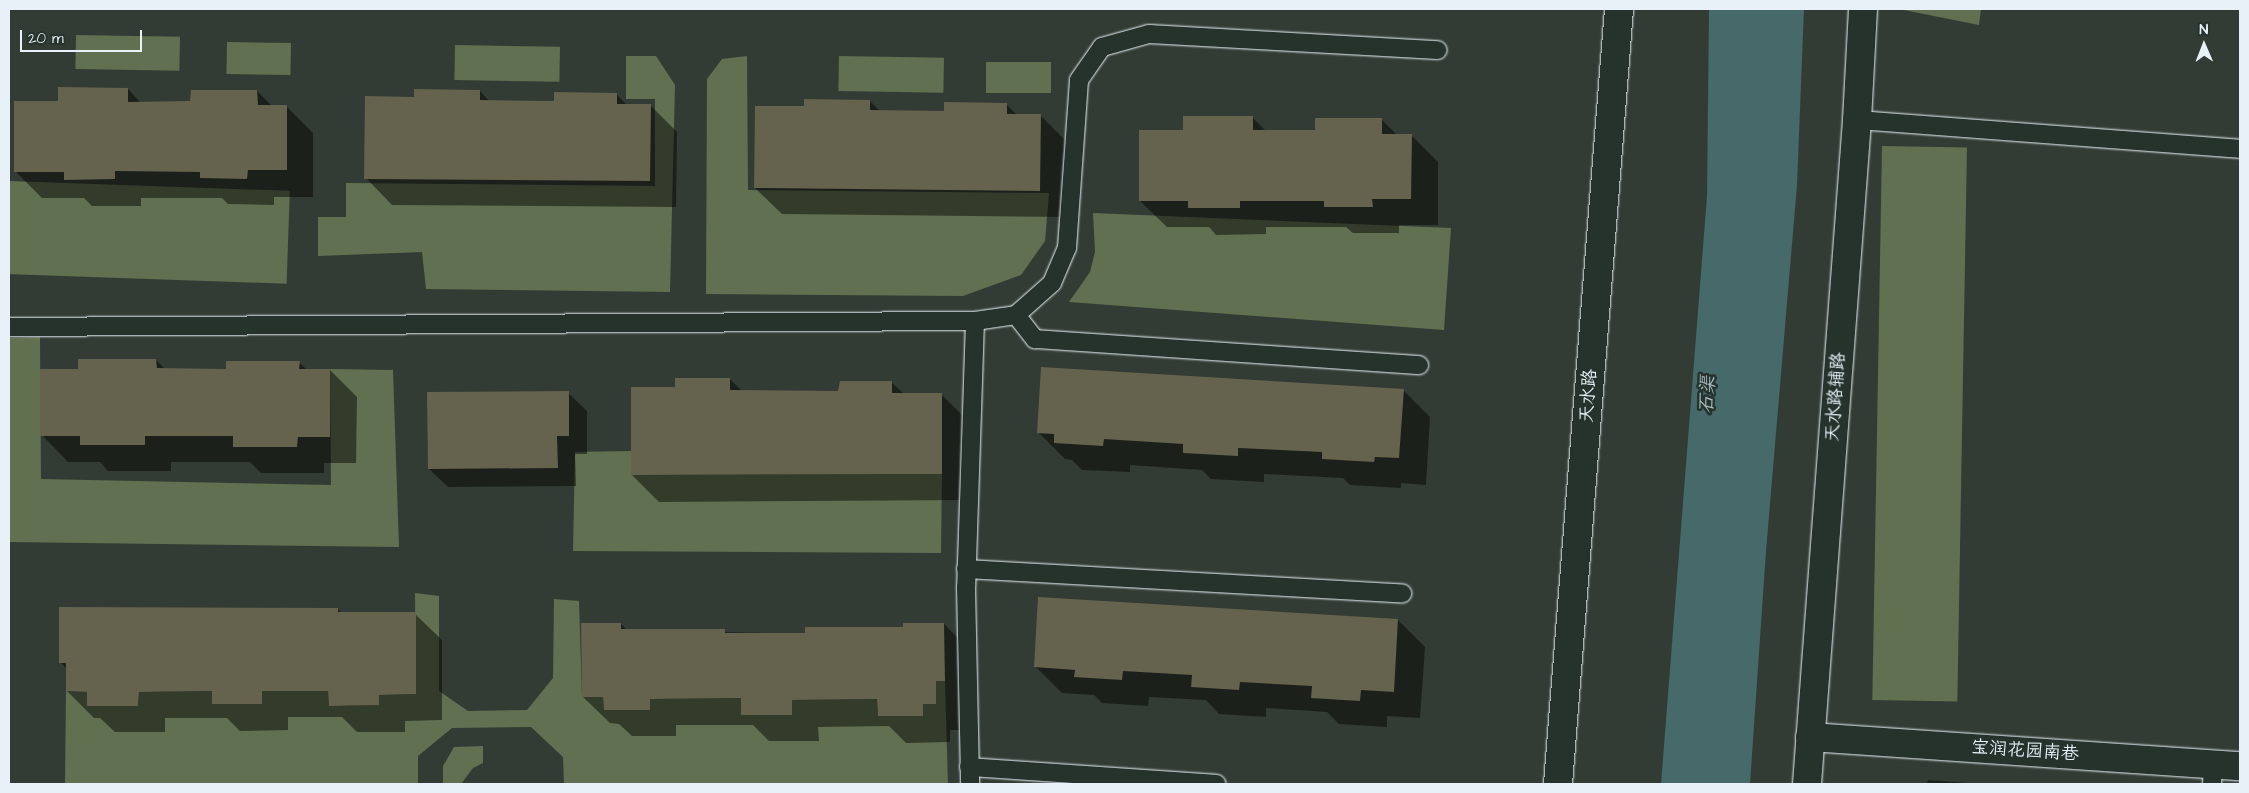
<!DOCTYPE html>
<meta charset="utf-8">
<style>
body{margin:0}
#map{position:relative;width:2249px;height:793px;overflow:hidden;background:#333c34;font-family:"Architects Daughter","LXGW WenKai TC",sans-serif}
div>[style]{position:absolute}
[style*='--x']{left:calc(var(--x)*1px);top:calc(var(--y)*1px);width:calc(var(--w)*1px);rotate:calc(var(--a)*1deg)}
.green>*{inset:0;background:#617051;transform-origin:0 0}
.water>*{inset:0;background:#456a69}
.shadow>*{inset:0;background:#0007}
.building>*{inset:0;background:#65624e}
.roads{filter:drop-shadow(0 0 1px #e8f1f8) drop-shadow(0 0 1px #e8f1f8)}
.service>*{height:18px;margin:-9px;padding:0 9px;transform-origin:9px;border-radius:9px;background:#26332d}
.minor>*{height:28px;margin:-14px;padding:0 14px;transform-origin:14px;border-radius:14px;background:#26332d}
.tertiary>*{height:28px;margin:-14px;padding:0 14px;transform-origin:14px;border-radius:14px;background:#26332d}
span{translate:-50% -50%;white-space:nowrap;text-align:center;line-height:1.15;-webkit-text-stroke:5px #26332d;paint-order:stroke}
.street-label{font-size:18px;color:#e8f1f8}
.water-label{font-size:19px;color:#a7bbbf;font-style:italic}
.frame{position:absolute;inset:0;border:10px solid #e8f1f8;pointer-events:none}
.north{position:absolute;left:2179px;top:20px;width:50px;height:50px;-webkit-text-stroke:4px #26332d;paint-order:stroke;rotate:359deg;font-size:14px;font-weight:700;line-height:20px;text-align:center;color:#e8f1f8}
.north::after{content:'';display:block;margin:auto;width:18px;height:22px;background:#e8f1f8;clip-path:polygon(50% 0,100% 100%,50% 72%,0 100%)}
.scale{position:absolute;left:20px;top:30px;width:122px;height:22px;box-sizing:border-box;border:2px solid #e8f1f8;border-top:0;padding-left:6px;font-size:15px;line-height:18px;white-space:nowrap;color:#e8f1f8;-webkit-text-stroke:4px #26332d;paint-order:stroke}
</style>
<div id="map">
<div class="green">
<i style="clip-path:polygon(1899px 9px,1981px 9px,1979px 25px)"></i>
<i style="left:76px;top:35px;width:104px;height:34px;rotate:1deg"></i>
<i style="left:227px;top:42px;width:64px;height:32px;rotate:1deg"></i>
<i style="left:455px;top:45px;width:105px;height:35px;rotate:1deg"></i>
<i style="clip-path:polygon(626px 56px,656px 56px,675px 85px,670px 292px,426px 289px,422px 252px,318px 256px,318px 217px,346px 217px,346px 183px,655px 186px,655px 99px,626px 99px)"></i>
<i style="clip-path:polygon(747px 56px,748px 190px,1049px 193px,1045px 241px,1021px 275px,963px 296px,706px 294px,707px 79px,722px 59px)"></i>
<i style="left:839px;top:56px;width:105px;height:35px;rotate:1deg"></i>
<i style="left:986px;top:62px;width:65px;height:31px"></i>
<i style="left:1882px;top:146px;width:85px;height:554px;rotate:1deg"></i>
<i style="left:9px;top:181px;width:281px;height:93px;rotate:2deg"></i>
<i style="clip-path:polygon(1093px 213px,1451px 228px,1444px 330px,1069px 302px,1090px 272px,1095px 252px)"></i>
<i style="clip-path:polygon(40px 337px,41px 479px,331px 485px,330px 369px,393px 370px,399px 547px,9px 542px,9px 338px)"></i>
<i style="clip-path:polygon(631px 451px,632px 475px,942px 474px,941px 553px,573px 551px,575px 452px)"></i>
<i style="clip-path:polygon(415px 593px,439px 596px,439px 691px,468px 711px,527px 710px,553px 678px,554px 599px,579px 601px,582px 697px,603px 697px,604px 710px,650px 710px,650px 699px,741px 698px,741px 715px,792px 715px,792px 700px,877px 699px,878px 716px,923px 716px,923px 704px,936px 704px,936px 681px,945px 681px,948px 784px,564px 784px,563px 757px,531px 727px,452px 728px,418px 756px,418px 784px,65px 784px,66px 691px,87px 692px,87px 706px,138px 706px,139px 692px,212px 691px,212px 704px,262px 704px,262px 691px,328px 691px,329px 706px,379px 705px,379px 695px,416px 694px)"></i>
<i style="clip-path:polygon(483px 746px,483px 763px,473px 768px,461px 784px,443px 784px,443px 766px,454px 747px)"></i>
</div>
<div class="water">
<i style="clip-path:polygon(1709px 9px,1804px 9px,1797px 185px,1766px 551px,1750px 784px,1661px 784px,1707px 196px)"></i>
</div>
<div class="shadow">
<i style="clip-path:polygon(128px 89px,141px 103px,191px 103px,257px 91px,272px 106px,286px 106px,313px 133px,313px 197px,274px 197px,274px 205px,228px 204px,222px 198px,141px 198px,141px 206px,92px 206px,84px 198px,42px 198px,15px 171px,59px 102px)"></i>
<i style="clip-path:polygon(480px 91px,490px 102px,555px 102px,616px 94px,627px 105px,650px 105px,677px 132px,676px 207px,392px 205px,366px 178px,416px 98px)"></i>
<i style="clip-path:polygon(870px 101px,880px 111px,945px 112px,1006px 104px,1017px 115px,1040px 115px,1067px 142px,1066px 217px,782px 214px,755px 188px,805px 108px)"></i>
<i style="clip-path:polygon(1252px 117px,1266px 131px,1317px 131px,1381px 119px,1397px 135px,1411px 135px,1438px 162px,1438px 225px,1399px 225px,1399px 233px,1353px 233px,1346px 227px,1266px 227px,1266px 234px,1216px 235px,1209px 227px,1167px 227px,1140px 201px,1184px 131px)"></i>
<i style="clip-path:polygon(156px 360px,165px 369px,227px 370px,299px 362px,307px 370px,330px 370px,357px 397px,356px 463px,324px 463px,324px 473px,261px 473px,250px 462px,171px 462px,171px 471px,108px 471px,100px 462px,68px 462px,42px 435px,80px 370px)"></i>
<i style="clip-path:polygon(730px 379px,743px 392px,839px 392px,891px 382px,904px 394px,941px 394px,968px 421px,968px 500px,659px 502px,632px 475px,676px 389px)"></i>
<i style="clip-path:polygon(1403px 390px,1430px 417px,1426px 485px,1401px 483px,1401px 488px,1350px 485px,1343px 478px,1264px 474px,1264px 482px,1211px 479px,1202px 470px,1130px 465px,1130px 472px,1082px 470px,1072px 460px,1065px 459px,1038px 432px)"></i>
<i style="clip-path:polygon(568px 393px,587px 411px,587px 454px,575px 454px,576px 486px,448px 487px,429px 469px)"></i>
<i style="clip-path:polygon(338px 609px,342px 614px,415px 614px,442px 640px,442px 720px,405px 721px,405px 732px,357px 732px,342px 717px,288px 717px,288px 730px,240px 731px,227px 718px,165px 718px,165px 732px,115px 732px,100px 718px,94px 718px,67px 691px,67px 669px,60px 662px)"></i>
<i style="clip-path:polygon(1398px 620px,1425px 647px,1420px 718px,1387px 716px,1387px 727px,1339px 724px,1327px 712px,1266px 708px,1266px 717px,1219px 714px,1206px 700px,1149px 697px,1148px 706px,1102px 703px,1094px 695px,1062px 693px,1035px 666px)"></i>
<i style="clip-path:polygon(621px 624px,627px 630px,806px 634px,944px 624px,971px 651px,962px 730px,950px 730px,950px 742px,906px 743px,889px 726px,818px 727px,819px 741px,769px 741px,753px 725px,676px 725px,676px 736px,632px 736px,619px 724px,610px 723px,583px 697px)"></i>
<i style="clip-path:polygon(1928px 780px,1982px 784px,1927px 784px)"></i>
</div>
<div class="building">
<i style="clip-path:polygon(58px 87px,128px 88px,128px 102px,190px 101px,191px 90px,257px 90px,258px 105px,287px 105px,287px 170px,248px 170px,247px 179px,200px 178px,200px 172px,115px 171px,115px 179px,64px 180px,64px 172px,14px 172px,14px 101px,58px 101px)"></i>
<i style="clip-path:polygon(414px 89px,480px 90px,480px 100px,554px 101px,554px 92px,617px 93px,617px 104px,651px 104px,650px 181px,364px 179px,365px 96px,414px 97px)"></i>
<i style="clip-path:polygon(804px 99px,870px 100px,870px 110px,944px 111px,944px 102px,1007px 103px,1007px 114px,1041px 114px,1040px 191px,754px 188px,755px 106px,804px 106px)"></i>
<i style="clip-path:polygon(1183px 116px,1253px 116px,1253px 130px,1315px 130px,1315px 118px,1382px 118px,1382px 134px,1412px 134px,1411px 199px,1372px 199px,1373px 207px,1324px 207px,1324px 201px,1240px 201px,1240px 208px,1188px 208px,1188px 201px,1139px 201px,1139px 130px,1183px 130px)"></i>
<i style="clip-path:polygon(78px 359px,156px 359px,157px 368px,226px 369px,226px 361px,300px 361px,299px 369px,330px 369px,330px 437px,298px 437px,297px 447px,233px 447px,233px 436px,145px 436px,145px 445px,80px 445px,80px 436px,40px 436px,40px 369px,78px 369px)"></i>
<i style="clip-path:polygon(1041px 367px,1404px 389px,1399px 458px,1375px 457px,1374px 462px,1322px 459px,1322px 452px,1238px 448px,1238px 456px,1183px 453px,1183px 444px,1104px 439px,1103px 446px,1054px 443px,1054px 434px,1037px 433px)"></i>
<i style="clip-path:polygon(675px 378px,730px 378px,730px 390px,838px 391px,840px 381px,892px 381px,892px 393px,942px 393px,942px 474px,631px 475px,631px 387px,675px 387px)"></i>
<i style="clip-path:polygon(569px 391px,569px 436px,557px 436px,558px 468px,428px 469px,427px 392px)"></i>
<i style="clip-path:polygon(1038px 597px,1398px 619px,1394px 692px,1361px 690px,1360px 701px,1311px 698px,1312px 686px,1240px 682px,1239px 690px,1191px 687px,1192px 675px,1123px 671px,1122px 680px,1074px 677px,1075px 670px,1034px 667px)"></i>
<i style="clip-path:polygon(59px 607px,338px 608px,338px 612px,416px 612px,416px 694px,379px 695px,379px 705px,329px 706px,328px 691px,262px 691px,262px 704px,212px 704px,212px 691px,139px 692px,138px 706px,87px 706px,87px 692px,66px 691px,66px 663px,59px 663px)"></i>
<i style="clip-path:polygon(581px 623px,621px 623px,621px 629px,725px 629px,725px 633px,805px 633px,805px 627px,903px 627px,903px 623px,944px 623px,945px 681px,936px 681px,936px 704px,923px 704px,923px 716px,878px 716px,877px 699px,792px 700px,792px 715px,741px 715px,741px 698px,650px 699px,650px 710px,604px 710px,603px 697px,582px 697px)"></i>
</div>
<div class="roads">
<div class="service">
<i style="--x:1857;--y:120;--w:384;--a:4.3"></i>
<i style="--x:1016;--y:315;--w:31;--a:52"></i>
<i style="--x:1035;--y:339;--w:385;--a:3.9"></i>
<i style="--x:975;--y:321;--w:41;--a:-8.3"></i>
<i style="--x:1016;--y:315;--w:48;--a:-41.6"></i>
<i style="--x:1052;--y:283;--w:38;--a:-67"></i>
<i style="--x:1067;--y:248;--w:168;--a:-85.9"></i>
<i style="--x:1079;--y:80;--w:40;--a:-55.1"></i>
<i style="--x:1102;--y:47;--w:49;--a:-15.5"></i>
<i style="--x:1149;--y:34;--w:289;--a:3.2"></i>
<i style="--x:9;--y:327;--w:966;--a:-0.36"></i>
<i style="--x:975;--y:321;--w:266;--a:91.9"></i>
<i style="--x:966;--y:587;--w:197;--a:88.8"></i>
<i style="--x:966;--y:569;--w:437;--a:3.2"></i>
<i style="--x:969;--y:767;--w:248;--a:3.9"></i>
<i style="--x:2212;--y:784;--w:20;--a:-87"></i>
</div>
<div class="minor">
<i style="--x:1810;--y:737;--w:431;--a:3.9"></i>
</div>
<div class="tertiary">
<i style="--x:1558;--y:784;--w:777;--a:-85.5"></i>
<i style="--x:1807;--y:784;--w:666;--a:-85.69"></i>
<i style="--x:1857;--y:120;--w:111;--a:-86.9"></i>
</div>
</div>
<div class="street-label">
<span style="left:1589px;top:396px;rotate:-86deg">天水路</span>
<span style="left:1836px;top:397px;rotate:-86deg">天水路辅路</span>
<span style="left:2025px;top:751px;rotate:4deg">宝润花园南巷</span>
</div>
<div class="water-label">
<span style="left:1708px;top:395px;rotate:-86deg">石渠</span>
</div>
<div class="frame"></div>
<div class="north">N</div>
<div class="scale">20 m</div>
</div>
